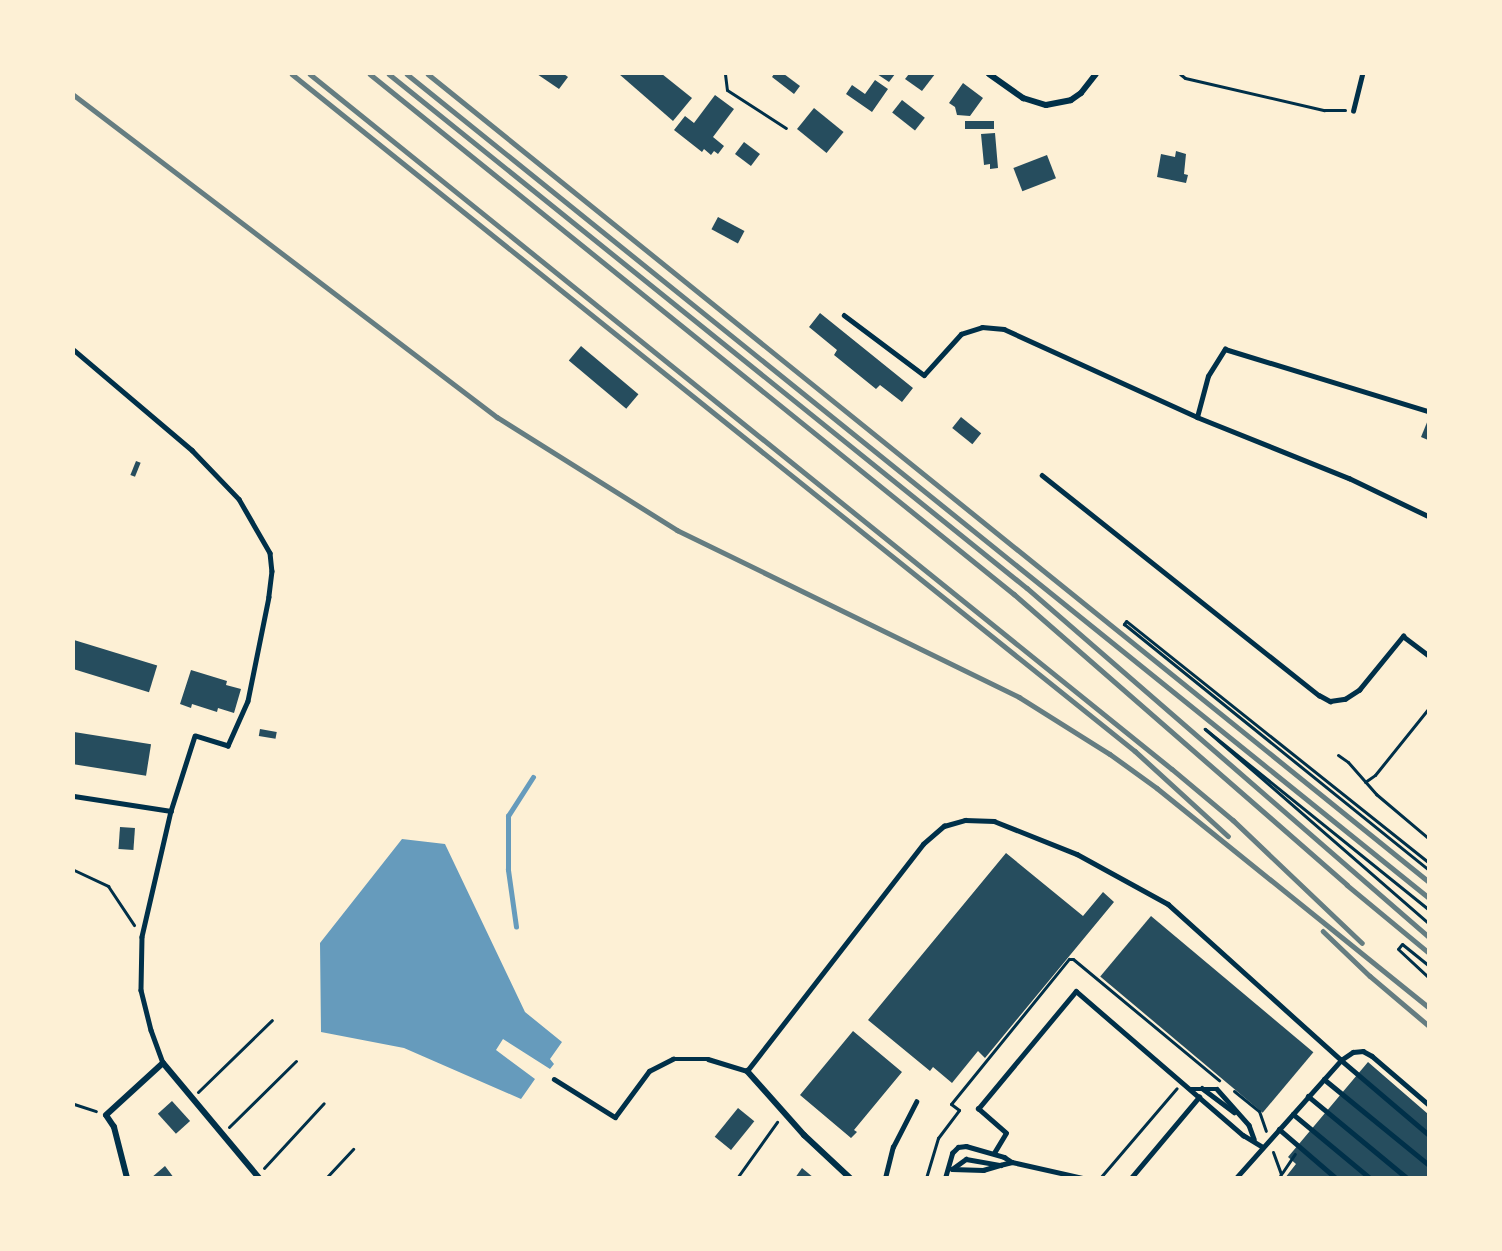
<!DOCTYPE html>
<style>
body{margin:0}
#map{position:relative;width:1502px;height:1251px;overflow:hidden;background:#fdf0d5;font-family:Bitter,serif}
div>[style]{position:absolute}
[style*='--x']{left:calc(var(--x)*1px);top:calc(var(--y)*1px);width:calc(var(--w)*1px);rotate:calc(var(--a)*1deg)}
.water>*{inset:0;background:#669bbc}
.stream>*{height:4.5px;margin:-2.25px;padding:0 2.25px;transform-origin:2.25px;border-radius:2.25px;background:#669bbc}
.building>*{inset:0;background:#264d5e;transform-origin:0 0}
.path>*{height:3px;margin:-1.5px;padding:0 1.5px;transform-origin:1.5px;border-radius:1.5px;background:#003049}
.service>*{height:4.5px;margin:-2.25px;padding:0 2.25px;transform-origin:2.25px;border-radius:2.25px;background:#003049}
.minor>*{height:6px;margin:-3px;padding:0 3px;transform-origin:3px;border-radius:3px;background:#003049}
.rail>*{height:4.5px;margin:-2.25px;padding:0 2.25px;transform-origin:2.25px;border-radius:2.25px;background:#657d81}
span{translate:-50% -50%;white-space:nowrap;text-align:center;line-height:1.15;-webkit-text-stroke:6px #fdf0d5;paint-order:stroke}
.frame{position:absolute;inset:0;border:75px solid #fdf0d5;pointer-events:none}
</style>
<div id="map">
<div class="water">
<i style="clip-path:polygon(402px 839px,445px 844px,525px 1012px,562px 1042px,550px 1059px,554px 1064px,550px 1069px,503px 1039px,496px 1050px,535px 1079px,521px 1099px,404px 1048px,321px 1032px,320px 943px)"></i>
</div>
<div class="stream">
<i style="--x:516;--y:927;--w:58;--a:-98"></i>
<i style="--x:508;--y:870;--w:54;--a:-90"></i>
<i style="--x:508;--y:816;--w:46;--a:-57.3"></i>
</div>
<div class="building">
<i style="clip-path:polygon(537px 74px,564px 74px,568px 77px,559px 89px)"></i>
<i style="clip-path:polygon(619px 74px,662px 74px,692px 98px,673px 121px)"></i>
<i style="clip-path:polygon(774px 74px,784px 74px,800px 86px,794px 94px,772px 77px)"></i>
<i style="clip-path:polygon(877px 74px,895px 74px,889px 82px)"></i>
<i style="clip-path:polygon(909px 74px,935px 74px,922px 91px,905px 79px)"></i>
<i style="clip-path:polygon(875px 80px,888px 89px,872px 112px,846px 94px,852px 85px,865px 94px)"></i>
<i style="clip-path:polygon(963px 83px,983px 98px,970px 116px,957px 115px,955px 107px,949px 103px)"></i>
<i style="clip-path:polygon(715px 95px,734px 109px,713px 137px,724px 146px,718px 154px,714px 151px,711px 155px,704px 149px,702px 152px,674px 130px,685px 116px,694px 123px)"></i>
<i style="left:902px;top:100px;width:29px;height:16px;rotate:38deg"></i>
<i style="left:814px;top:108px;width:38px;height:27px;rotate:39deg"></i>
<i style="left:994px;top:121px;width:8px;height:29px;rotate:90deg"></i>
<i style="clip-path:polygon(995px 133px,998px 168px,990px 169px,990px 164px,984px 165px,981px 134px)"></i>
<i style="left:744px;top:142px;width:20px;height:15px;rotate:37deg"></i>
<i style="clip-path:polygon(1176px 151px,1186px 154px,1184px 174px,1188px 175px,1186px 183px,1157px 177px,1161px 154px,1175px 157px)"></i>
<i style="left:1047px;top:155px;width:25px;height:36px;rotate:69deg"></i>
<i style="left:718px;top:217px;width:30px;height:14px;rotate:28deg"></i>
<i style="clip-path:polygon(820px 313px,913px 388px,902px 402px,880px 385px,876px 389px,834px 355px,837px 350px,809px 327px)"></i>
<i style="left:581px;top:346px;width:75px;height:19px;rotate:40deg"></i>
<i style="left:961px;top:417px;width:26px;height:14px;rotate:39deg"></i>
<i style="clip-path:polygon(1428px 420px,1428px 440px,1421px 437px)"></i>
<i style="left:136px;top:461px;width:5px;height:15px;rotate:22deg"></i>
<i style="left:74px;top:640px;width:87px;height:28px;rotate:17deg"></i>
<i style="clip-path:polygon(191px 670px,227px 681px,226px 685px,241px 689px,234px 713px,218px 708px,217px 712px,192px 704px,191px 708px,180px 704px)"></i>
<i style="left:260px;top:729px;width:17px;height:7px;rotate:10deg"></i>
<i style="left:74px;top:732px;width:78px;height:32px;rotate:9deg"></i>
<i style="left:120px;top:827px;width:15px;height:22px;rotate:4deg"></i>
<i style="clip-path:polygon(1006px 853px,1083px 916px,1103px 892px,1114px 902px,985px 1058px,978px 1051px,952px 1083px,933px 1067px,930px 1071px,868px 1020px)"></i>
<i style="left:1151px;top:916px;width:212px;height:79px;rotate:40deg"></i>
<i style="clip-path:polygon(853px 1031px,902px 1072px,854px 1130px,857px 1132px,851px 1138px,800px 1095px)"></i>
<i style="clip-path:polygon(1368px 1062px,1428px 1114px,1428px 1178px,1285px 1178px,1296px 1164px,1288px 1157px)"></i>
<i style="left:172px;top:1101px;width:27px;height:19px;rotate:48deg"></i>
<i style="left:738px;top:1108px;width:21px;height:37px;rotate:39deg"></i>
<i style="clip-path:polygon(165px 1166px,174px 1178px,151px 1178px)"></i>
<i style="clip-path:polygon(802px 1168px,814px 1178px,795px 1178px)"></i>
</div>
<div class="path">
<i style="--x:725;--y:74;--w:16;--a:83"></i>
<i style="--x:727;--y:90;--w:70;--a:32.8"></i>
<i style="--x:1180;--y:74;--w:6;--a:39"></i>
<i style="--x:1185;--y:78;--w:143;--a:13"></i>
<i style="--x:1324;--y:110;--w:21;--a:0"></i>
<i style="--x:1338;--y:755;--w:12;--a:35"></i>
<i style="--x:1348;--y:762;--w:43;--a:48.8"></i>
<i style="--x:1376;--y:794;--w:68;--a:40.2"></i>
<i style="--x:1365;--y:782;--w:12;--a:-35"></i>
<i style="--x:1375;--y:775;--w:85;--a:-51.2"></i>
<i style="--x:1428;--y:862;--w:386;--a:-141.4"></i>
<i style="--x:1126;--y:621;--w:4;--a:124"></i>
<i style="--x:1124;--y:624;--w:390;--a:38.9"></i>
<i style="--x:74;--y:870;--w:38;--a:25"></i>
<i style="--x:108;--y:886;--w:47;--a:56.3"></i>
<i style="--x:1428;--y:909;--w:287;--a:-141.1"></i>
<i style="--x:1205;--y:729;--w:296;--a:41"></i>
<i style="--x:1428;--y:965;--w:33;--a:-141"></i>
<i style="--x:1402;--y:944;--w:6;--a:129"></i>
<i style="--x:1398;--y:949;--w:41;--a:43"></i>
<i style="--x:1234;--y:1091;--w:32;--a:39"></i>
<i style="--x:1259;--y:1111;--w:21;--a:71"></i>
<i style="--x:198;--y:1092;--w:103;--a:-44.2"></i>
<i style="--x:74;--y:1104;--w:23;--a:18"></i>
<i style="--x:229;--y:1127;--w:94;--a:-44.6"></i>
<i style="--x:1273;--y:1152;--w:23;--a:70"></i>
<i style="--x:1281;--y:1174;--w:4;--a:117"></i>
<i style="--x:264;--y:1168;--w:88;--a:-47.3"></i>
<i style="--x:1282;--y:1173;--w:23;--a:-56"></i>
<i style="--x:326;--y:1178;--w:40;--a:-47"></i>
<i style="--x:737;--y:1178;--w:69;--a:-54.5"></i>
<i style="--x:926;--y:1178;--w:42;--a:-73.3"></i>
<i style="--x:938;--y:1138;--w:35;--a:-53"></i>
<i style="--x:959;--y:1110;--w:10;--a:-143"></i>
<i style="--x:951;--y:1104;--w:187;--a:-50.9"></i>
<i style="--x:1069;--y:959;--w:4;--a:0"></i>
<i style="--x:1073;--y:959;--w:190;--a:39.7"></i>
<i style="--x:1100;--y:1178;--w:118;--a:-49.5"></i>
</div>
<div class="service">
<i style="--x:1353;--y:111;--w:38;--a:-76"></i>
<i style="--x:844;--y:315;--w:100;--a:36.9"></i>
<i style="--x:924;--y:375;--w:55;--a:-47.9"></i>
<i style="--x:961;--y:334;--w:22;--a:-18"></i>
<i style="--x:982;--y:327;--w:22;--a:5"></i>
<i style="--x:1004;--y:329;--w:212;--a:24.5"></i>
<i style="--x:1197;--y:417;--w:164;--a:21.9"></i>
<i style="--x:1349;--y:478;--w:88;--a:25.7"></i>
<i style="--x:74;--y:350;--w:155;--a:40.3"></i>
<i style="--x:192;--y:450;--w:68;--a:46.2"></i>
<i style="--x:239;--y:499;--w:62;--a:60.1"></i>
<i style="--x:270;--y:553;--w:18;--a:84"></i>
<i style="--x:272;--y:571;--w:26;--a:97"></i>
<i style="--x:269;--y:597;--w:106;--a:101.4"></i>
<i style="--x:248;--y:701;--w:49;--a:114"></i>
<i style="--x:228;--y:746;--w:34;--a:-163"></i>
<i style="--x:195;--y:736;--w:79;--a:107.7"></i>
<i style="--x:171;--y:811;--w:129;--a:103"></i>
<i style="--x:142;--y:937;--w:53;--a:91.1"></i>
<i style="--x:141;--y:990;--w:41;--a:76"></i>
<i style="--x:151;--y:1030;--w:35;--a:70"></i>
<i style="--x:1197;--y:417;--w:42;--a:-75"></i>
<i style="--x:1208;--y:376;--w:32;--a:-58"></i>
<i style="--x:1225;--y:349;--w:212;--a:17"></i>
<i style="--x:1042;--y:475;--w:354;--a:38.5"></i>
<i style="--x:1319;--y:695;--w:13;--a:29"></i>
<i style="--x:1330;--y:701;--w:15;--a:-8"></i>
<i style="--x:1345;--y:699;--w:17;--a:-33"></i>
<i style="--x:1359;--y:690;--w:70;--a:-50.8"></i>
<i style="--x:1403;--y:636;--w:31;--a:37"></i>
<i style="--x:74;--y:796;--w:98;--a:8.8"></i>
<i style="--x:554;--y:1079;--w:72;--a:31.9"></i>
<i style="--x:615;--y:1117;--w:57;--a:-53.5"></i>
<i style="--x:649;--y:1071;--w:27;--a:-27"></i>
<i style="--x:673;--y:1059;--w:35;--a:0"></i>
<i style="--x:708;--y:1059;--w:41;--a:17.1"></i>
<i style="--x:747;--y:1071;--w:287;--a:-52.2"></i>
<i style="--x:923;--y:844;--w:28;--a:-41"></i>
<i style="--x:944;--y:826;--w:22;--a:-16"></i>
<i style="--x:965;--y:820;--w:29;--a:2"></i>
<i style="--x:994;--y:821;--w:89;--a:21.7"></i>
<i style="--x:1077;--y:854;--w:104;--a:28.8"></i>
<i style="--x:1168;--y:904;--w:233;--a:42"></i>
<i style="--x:1341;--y:1060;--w:114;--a:40.4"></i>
<i style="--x:1324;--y:1079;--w:134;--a:39.3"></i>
<i style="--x:1202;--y:1088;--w:40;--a:37"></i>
<i style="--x:1191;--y:1089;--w:26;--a:0"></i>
<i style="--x:1217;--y:1089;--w:48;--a:48.4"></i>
<i style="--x:1249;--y:1125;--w:15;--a:70"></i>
<i style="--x:1308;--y:1096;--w:129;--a:39.6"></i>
<i style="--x:1293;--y:1114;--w:100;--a:39.7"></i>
<i style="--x:1279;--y:1129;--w:75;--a:40.7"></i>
<i style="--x:994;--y:1153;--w:23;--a:-59"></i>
<i style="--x:1006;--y:1133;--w:37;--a:-139"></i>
<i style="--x:978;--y:1109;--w:153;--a:-50.3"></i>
<i style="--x:1076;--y:991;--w:221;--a:40.8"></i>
<i style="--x:1243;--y:1135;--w:23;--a:31"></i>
<i style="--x:952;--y:1169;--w:17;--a:-36"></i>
<i style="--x:966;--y:1159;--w:35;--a:10"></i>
<i style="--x:1000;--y:1165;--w:12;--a:-14"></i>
<i style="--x:952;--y:1169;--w:31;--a:2"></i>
<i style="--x:983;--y:1170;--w:18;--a:-16"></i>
<i style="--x:885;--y:1178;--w:32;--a:-76"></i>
<i style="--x:893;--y:1147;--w:51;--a:-62.9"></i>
<i style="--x:945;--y:1178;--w:26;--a:-74"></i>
<i style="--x:952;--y:1153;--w:8;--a:-45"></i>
<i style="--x:958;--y:1147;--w:8;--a:-7"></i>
<i style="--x:966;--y:1146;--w:40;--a:16"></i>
<i style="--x:1004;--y:1157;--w:9;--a:32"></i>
<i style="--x:1012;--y:1162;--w:73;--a:12.7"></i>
<i style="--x:1131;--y:1178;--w:106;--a:-50"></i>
<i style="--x:1236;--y:1178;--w:158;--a:-48.3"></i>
<i style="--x:1341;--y:1060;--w:14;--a:-34"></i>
<i style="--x:1353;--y:1052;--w:10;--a:-6"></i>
<i style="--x:1363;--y:1051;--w:10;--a:29"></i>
<i style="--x:1372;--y:1056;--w:74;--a:40.6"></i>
</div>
<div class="minor">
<i style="--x:989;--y:74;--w:42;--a:35.2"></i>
<i style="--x:1023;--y:98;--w:24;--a:17"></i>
<i style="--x:1046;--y:105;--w:25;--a:-11"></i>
<i style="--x:1071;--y:100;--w:12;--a:-35"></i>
<i style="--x:1081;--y:93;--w:24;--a:-52"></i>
<i style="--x:747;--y:1071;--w:86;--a:48.3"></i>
<i style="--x:804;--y:1135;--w:63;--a:43.1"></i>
<i style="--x:127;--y:1178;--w:53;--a:-104.3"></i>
<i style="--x:114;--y:1127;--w:14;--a:-124"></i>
<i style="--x:106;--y:1115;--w:77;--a:-42.4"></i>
<i style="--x:163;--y:1063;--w:150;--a:50.1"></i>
</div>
<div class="rail">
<i style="--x:292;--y:74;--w:1081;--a:38.77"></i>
<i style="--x:1135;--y:751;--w:126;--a:42.4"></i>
<i style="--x:310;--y:74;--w:1107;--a:38.88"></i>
<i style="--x:1172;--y:769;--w:80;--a:39.9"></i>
<i style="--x:1233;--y:820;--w:178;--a:43.6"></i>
<i style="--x:370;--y:74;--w:828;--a:38.92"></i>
<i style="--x:1014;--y:594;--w:442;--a:41.1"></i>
<i style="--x:1347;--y:885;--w:105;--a:39.6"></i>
<i style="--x:389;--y:74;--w:819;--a:38.86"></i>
<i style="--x:1027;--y:588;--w:531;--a:40.95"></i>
<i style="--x:407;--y:74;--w:1311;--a:38.87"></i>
<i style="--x:428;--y:74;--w:1285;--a:38.9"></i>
<i style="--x:74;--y:95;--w:532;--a:37.28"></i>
<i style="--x:497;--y:417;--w:213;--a:32.1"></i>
<i style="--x:677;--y:530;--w:381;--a:26"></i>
<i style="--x:1019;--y:697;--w:107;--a:32.1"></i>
<i style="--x:1110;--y:754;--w:58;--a:35.9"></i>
<i style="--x:1157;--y:788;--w:348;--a:38.9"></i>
<i style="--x:1323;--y:931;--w:65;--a:43.8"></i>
<i style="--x:1370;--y:976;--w:76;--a:40.2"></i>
</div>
<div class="frame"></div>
</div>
